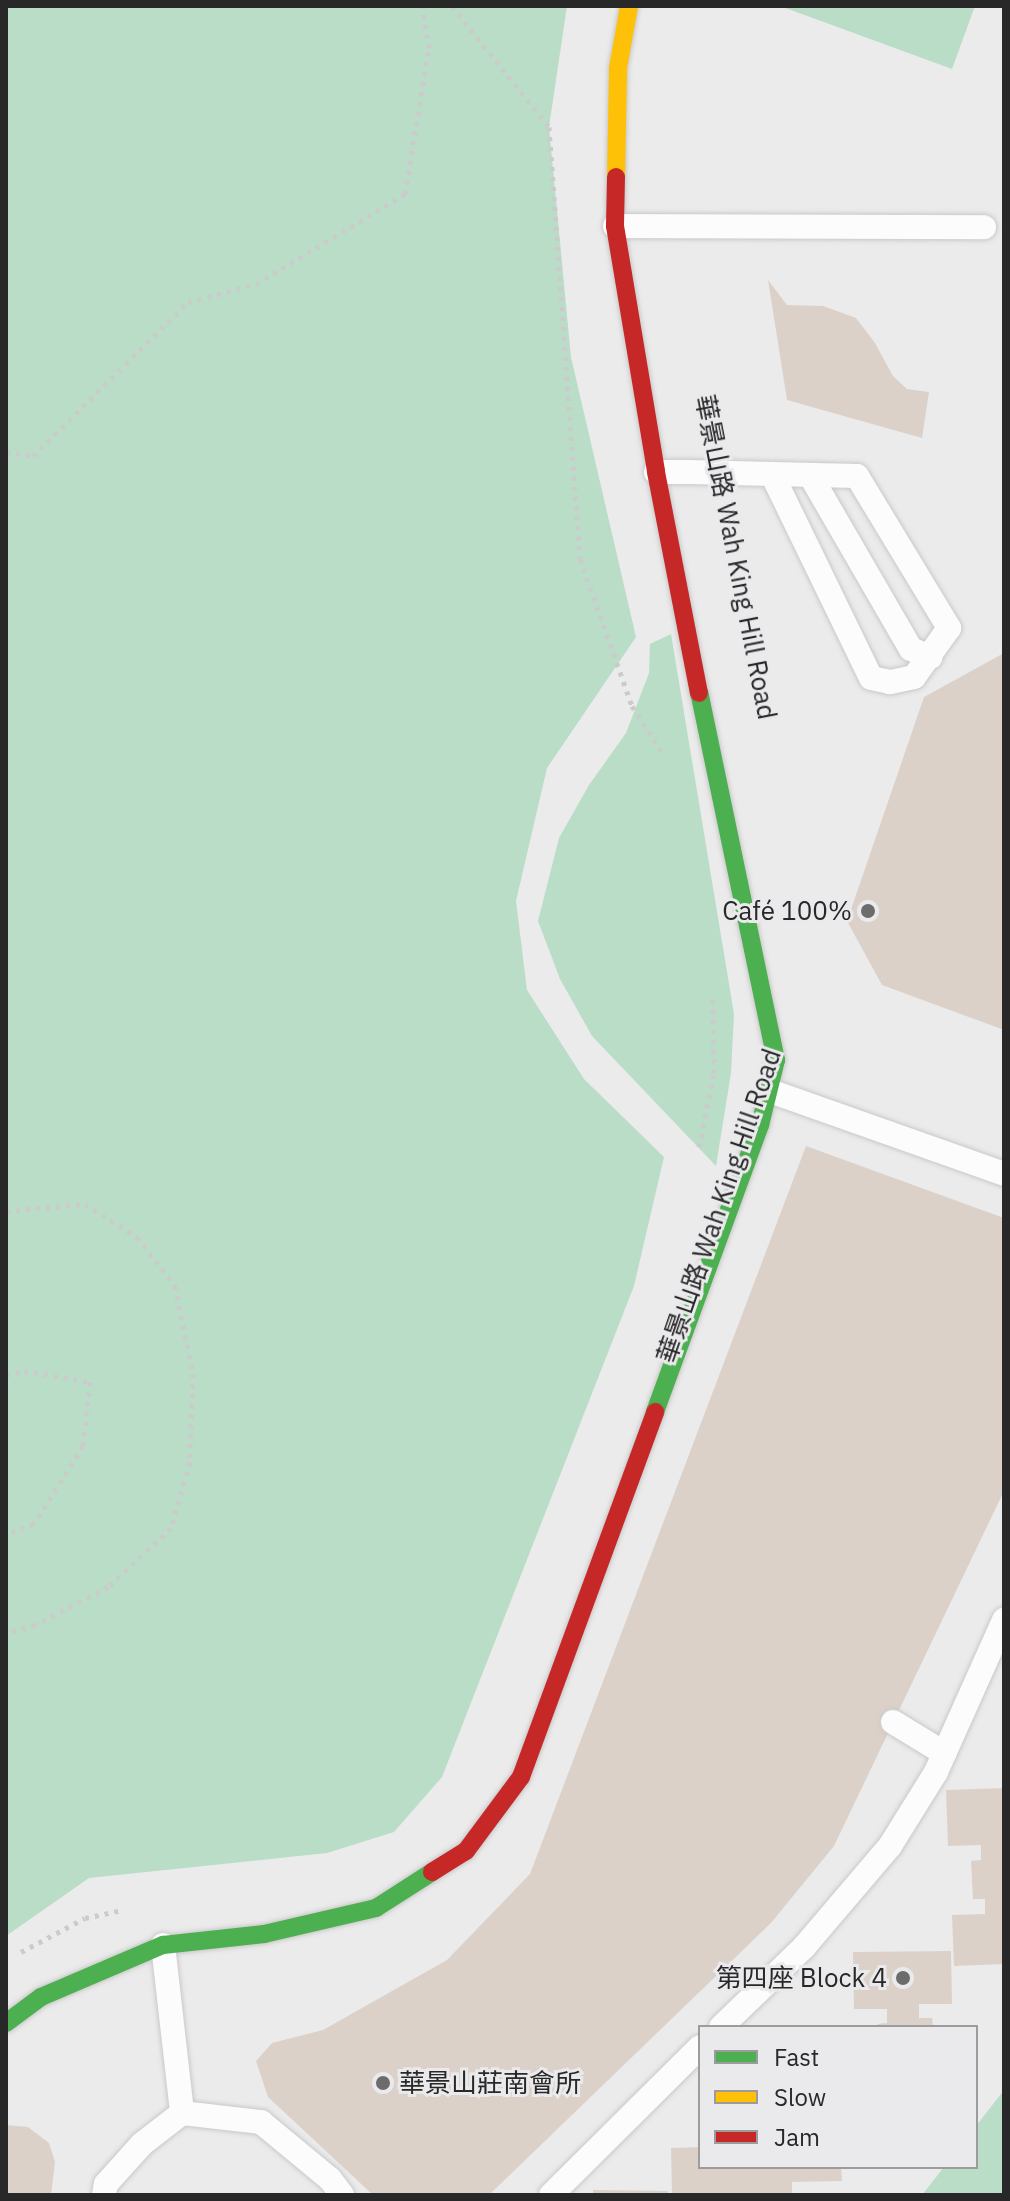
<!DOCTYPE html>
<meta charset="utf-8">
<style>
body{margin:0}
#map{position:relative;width:1010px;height:2201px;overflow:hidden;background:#ebebec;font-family:"IBM Plex Sans","Noto Sans TC",sans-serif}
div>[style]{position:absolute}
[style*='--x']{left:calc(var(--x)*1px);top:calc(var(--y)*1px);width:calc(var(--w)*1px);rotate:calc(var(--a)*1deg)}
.green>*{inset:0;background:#baddc7}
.building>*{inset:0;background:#dcd1c9}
.path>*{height:5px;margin-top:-2.5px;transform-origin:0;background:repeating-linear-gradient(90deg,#cbcbcc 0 4px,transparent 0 10px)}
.roads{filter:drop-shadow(0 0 2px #c9c9c9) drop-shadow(0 0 2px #c9c9c9)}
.lane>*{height:24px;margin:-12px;padding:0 12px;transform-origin:12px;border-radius:12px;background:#fcfcfc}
.fast>*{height:18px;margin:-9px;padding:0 9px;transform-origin:9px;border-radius:9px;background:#4caf50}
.slow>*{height:18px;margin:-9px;padding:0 9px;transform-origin:9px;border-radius:9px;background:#ffc107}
.jam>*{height:18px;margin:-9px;padding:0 9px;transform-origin:9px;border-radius:9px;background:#c62828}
.dots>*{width:22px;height:22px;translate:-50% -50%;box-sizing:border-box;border:4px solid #eaeaed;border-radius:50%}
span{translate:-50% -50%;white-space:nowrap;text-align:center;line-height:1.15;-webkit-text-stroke:6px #eaeaed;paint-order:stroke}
.street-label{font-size:26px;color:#282829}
.poi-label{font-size:26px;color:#282829}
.right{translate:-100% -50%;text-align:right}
.left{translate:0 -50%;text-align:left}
.frame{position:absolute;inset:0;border:8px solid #282829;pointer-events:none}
.legend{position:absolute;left:698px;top:2025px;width:280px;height:144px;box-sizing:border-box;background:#eaeaed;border:2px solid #9c9c9f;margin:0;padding:10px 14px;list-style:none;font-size:24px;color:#282829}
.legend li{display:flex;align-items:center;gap:16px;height:40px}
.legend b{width:40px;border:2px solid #9c9c9f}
</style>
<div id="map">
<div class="green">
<i style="clip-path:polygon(6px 6px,567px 6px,549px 127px,571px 357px,636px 637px,547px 768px,516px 901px,527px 990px,584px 1079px,664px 1157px,634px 1286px,442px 1777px,394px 1832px,327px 1853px,89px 1878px,6px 1936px)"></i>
<i style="clip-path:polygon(780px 6px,975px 6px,952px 69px)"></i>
<i style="clip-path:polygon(671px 634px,734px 1014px,731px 1073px,716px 1166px,592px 1036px,560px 979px,538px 921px,559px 838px,589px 785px,626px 733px,649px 673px,650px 644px)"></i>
<i style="clip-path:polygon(1004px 2090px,1004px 2195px,922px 2195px,944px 2167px,976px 2167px,976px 2126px)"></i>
</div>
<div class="building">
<i style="clip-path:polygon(768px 280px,787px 305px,823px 306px,856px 318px,875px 343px,893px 376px,907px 389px,929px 392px,922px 438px,787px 400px)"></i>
<i style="clip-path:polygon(1004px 653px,1004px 1030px,882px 985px,847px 921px,924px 697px)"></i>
<i style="clip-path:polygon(806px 1146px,1004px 1218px,1004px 1491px,834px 1846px,771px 1923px,489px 2195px,373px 2195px,268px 2097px,256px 2061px,272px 2043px,323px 2030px,447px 1960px,530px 1874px)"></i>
<i style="clip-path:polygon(1004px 1788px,1004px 1964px,954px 1966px,952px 1915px,985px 1914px,985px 1899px,973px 1899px,971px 1861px,981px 1860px,981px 1845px,948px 1846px,946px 1790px)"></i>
<i style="clip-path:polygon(951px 1951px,952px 2004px,919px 2004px,919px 2018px,932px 2018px,933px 2027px,878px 2027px,878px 2024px,887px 2023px,887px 2009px,854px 2009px,853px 1952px)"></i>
<i style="clip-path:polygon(6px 2125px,28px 2127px,49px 2143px,55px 2162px,51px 2195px,6px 2195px)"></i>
<i style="clip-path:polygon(700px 2147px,700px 2167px,841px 2167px,842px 2181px,792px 2182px,792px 2195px,672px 2195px,671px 2148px)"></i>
<i style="clip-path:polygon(593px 2190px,668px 2191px,668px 2195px,593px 2195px)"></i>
</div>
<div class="path">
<i style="--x:452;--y:6;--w:155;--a:51.3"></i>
<i style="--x:549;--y:127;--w:433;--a:85.9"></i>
<i style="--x:580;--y:559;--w:156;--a:70.5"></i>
<i style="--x:632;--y:706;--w:55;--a:56.9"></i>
<i style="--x:6;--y:452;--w:27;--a:8"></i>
<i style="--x:33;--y:456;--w:218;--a:-44.8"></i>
<i style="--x:188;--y:302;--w:70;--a:-14.8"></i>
<i style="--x:256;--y:284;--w:174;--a:-31.1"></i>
<i style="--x:405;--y:194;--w:148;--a:-80.7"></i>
<i style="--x:429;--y:48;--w:43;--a:-99.5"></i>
<i style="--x:699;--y:1147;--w:76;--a:-78.5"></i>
<i style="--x:714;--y:1073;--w:74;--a:-90.8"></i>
<i style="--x:6;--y:1211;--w:79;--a:-5.1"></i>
<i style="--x:85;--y:1204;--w:62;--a:32.4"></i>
<i style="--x:137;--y:1237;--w:62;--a:52.2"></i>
<i style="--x:175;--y:1286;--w:90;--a:78.4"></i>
<i style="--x:193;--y:1374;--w:88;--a:92"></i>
<i style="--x:190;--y:1462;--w:69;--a:106.1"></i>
<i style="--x:171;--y:1528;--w:86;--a:136.9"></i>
<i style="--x:108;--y:1587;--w:82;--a:152.5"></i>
<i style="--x:35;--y:1625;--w:30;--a:165"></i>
<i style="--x:6;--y:1375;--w:18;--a:-13"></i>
<i style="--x:24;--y:1371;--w:67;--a:9.5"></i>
<i style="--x:90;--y:1382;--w:64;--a:96.2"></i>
<i style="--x:83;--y:1446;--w:92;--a:122.1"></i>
<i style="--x:34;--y:1524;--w:30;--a:160"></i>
<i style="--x:21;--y:1952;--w:72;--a:-28"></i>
<i style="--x:85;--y:1918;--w:38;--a:-12"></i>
</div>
<div class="roads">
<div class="lane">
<i style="--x:615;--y:226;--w:369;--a:0.2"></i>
<i style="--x:656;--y:472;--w:33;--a:0"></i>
<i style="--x:689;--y:472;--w:168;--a:1.4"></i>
<i style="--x:857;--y:476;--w:178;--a:58.8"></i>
<i style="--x:949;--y:628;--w:60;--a:125.5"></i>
<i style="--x:914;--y:677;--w:25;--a:168"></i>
<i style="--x:890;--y:682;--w:19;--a:-168"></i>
<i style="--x:871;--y:678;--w:227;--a:-115.9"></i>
<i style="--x:810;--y:475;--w:201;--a:59.9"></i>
<i style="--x:911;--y:649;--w:21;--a:23"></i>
<i style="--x:770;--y:1091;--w:248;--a:19.5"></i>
<i style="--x:893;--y:1722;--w:60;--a:31.3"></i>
<i style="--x:163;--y:1945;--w:169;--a:83.5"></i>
<i style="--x:721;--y:2027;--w:115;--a:-43.9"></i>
<i style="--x:804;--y:1947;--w:133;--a:-49.6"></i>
<i style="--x:890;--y:1846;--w:87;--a:-58.1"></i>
<i style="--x:936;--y:1772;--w:167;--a:-65.9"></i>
<i style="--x:104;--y:2195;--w:11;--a:-80"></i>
<i style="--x:106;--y:2184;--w:54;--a:-48"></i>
<i style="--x:142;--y:2144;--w:51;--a:-37.8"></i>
<i style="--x:182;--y:2113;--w:80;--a:6.5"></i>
<i style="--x:261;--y:2122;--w:89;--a:39.6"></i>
<i style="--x:330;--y:2179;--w:20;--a:53"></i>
<i style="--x:551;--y:2195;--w:210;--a:-44.8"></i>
</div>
<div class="fast">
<i style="--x:655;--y:1412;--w:306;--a:-69.9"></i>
<i style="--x:760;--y:1125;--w:67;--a:-76.2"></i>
<i style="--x:776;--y:1060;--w:375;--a:-101.8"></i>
<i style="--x:6;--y:2023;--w:44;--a:-36.6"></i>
<i style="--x:41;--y:1997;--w:133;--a:-23.1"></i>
<i style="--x:163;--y:1945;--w:102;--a:-6.2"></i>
<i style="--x:264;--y:1934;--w:115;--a:-13.1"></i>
<i style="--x:376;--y:1908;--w:67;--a:-32.7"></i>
</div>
<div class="slow">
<i style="--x:616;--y:177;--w:109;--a:-88.9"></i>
<i style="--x:618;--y:68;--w:63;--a:-79.9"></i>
</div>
<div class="jam">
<i style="--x:616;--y:177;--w:49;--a:91.2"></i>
<i style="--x:615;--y:226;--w:249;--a:80.5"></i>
<i style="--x:656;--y:472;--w:225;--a:79"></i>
<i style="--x:432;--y:1872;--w:40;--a:-32"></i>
<i style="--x:466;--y:1851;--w:92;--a:-53.4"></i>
<i style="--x:521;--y:1777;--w:389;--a:-69.8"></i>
</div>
</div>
<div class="dots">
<i style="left:868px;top:911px;background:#6c6c6d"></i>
<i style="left:903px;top:1978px;background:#6c6c6d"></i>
<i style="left:383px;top:2083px;background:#6c6c6d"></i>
</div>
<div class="street-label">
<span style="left:736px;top:557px;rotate:79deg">華景山路 Wah King Hill Road</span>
<span style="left:719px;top:1206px;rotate:-71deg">華景山路 Wah King Hill Road</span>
</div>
<div class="poi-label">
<span class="right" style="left:852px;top:911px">Café 100%</span>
<span class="right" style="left:887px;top:1978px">第四座 Block 4</span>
<span class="left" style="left:399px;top:2083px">華景山莊南會所</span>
</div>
<div class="frame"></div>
<ul class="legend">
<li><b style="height:10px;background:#4caf50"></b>Fast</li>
<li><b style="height:10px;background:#ffc107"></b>Slow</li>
<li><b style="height:10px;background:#c62828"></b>Jam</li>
</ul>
</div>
